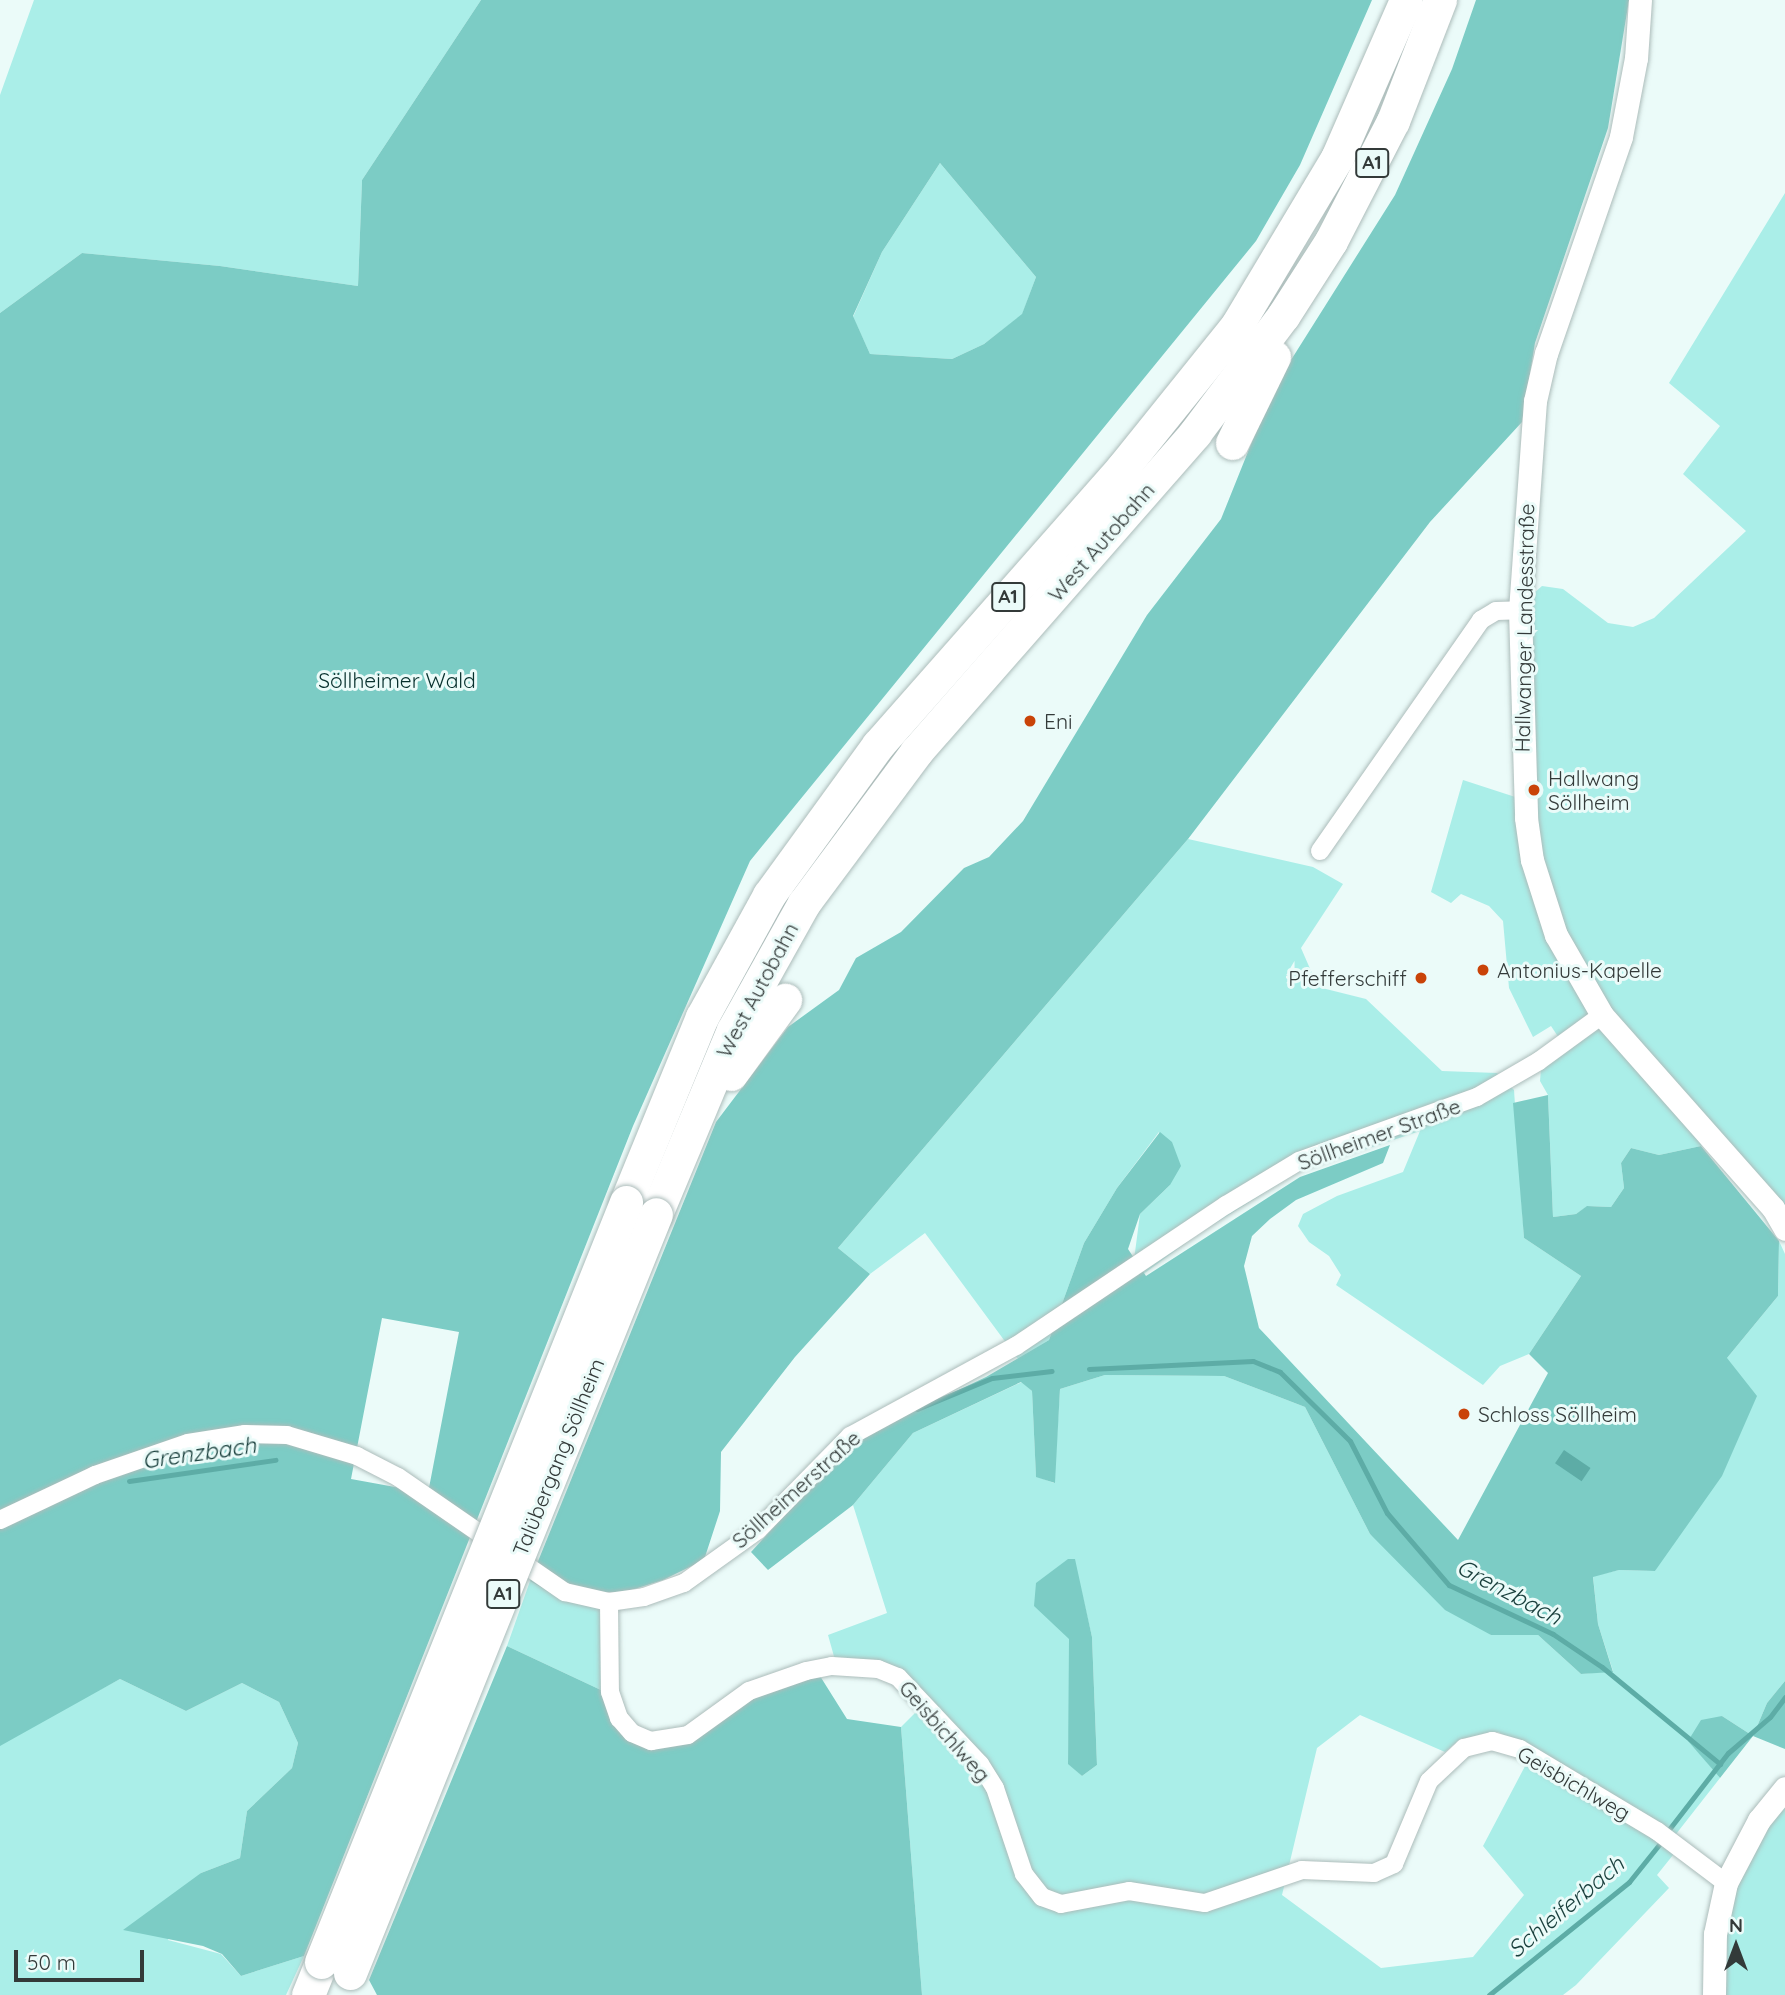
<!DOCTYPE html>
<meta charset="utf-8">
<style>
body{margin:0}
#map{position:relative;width:1785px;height:1995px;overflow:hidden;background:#ebfbf9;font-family:Quicksand,sans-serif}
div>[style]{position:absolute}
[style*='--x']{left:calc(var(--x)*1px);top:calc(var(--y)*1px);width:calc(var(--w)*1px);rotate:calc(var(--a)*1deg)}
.green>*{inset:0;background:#aaeee8}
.forest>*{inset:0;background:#7cccc5}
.water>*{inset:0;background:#5daca6;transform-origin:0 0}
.stream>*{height:5px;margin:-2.5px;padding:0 2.5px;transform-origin:2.5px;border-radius:2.5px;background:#5daca6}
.roads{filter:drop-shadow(0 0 2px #acbcba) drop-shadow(0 0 2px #acbcba)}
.minor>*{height:18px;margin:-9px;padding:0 9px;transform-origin:9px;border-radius:9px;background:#fff}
.tertiary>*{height:23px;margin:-11.5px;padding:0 11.5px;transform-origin:11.5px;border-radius:11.5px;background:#fff}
.motorway>*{height:33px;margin:-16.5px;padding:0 16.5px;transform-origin:16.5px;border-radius:16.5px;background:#fff}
.bridges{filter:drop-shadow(0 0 2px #acbcba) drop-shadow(0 0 2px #acbcba)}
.motorway-bridge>*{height:33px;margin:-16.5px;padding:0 16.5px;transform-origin:16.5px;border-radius:16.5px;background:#fff}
.dots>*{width:19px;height:19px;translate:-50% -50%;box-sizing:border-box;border:4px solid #ebfbf9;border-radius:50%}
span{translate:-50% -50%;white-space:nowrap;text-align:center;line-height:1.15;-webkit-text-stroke:6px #ebfbf9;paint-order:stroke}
.shield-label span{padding:2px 5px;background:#ebfbf9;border:2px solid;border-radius:5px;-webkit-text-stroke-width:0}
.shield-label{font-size:19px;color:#333a39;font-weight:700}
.street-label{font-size:21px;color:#333a39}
.park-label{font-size:21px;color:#07302d}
.poi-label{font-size:21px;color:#333a39}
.left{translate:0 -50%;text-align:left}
.right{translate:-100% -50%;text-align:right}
.water-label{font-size:23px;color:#193f3c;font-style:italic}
.north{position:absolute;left:1701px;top:1911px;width:70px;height:70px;-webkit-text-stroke:5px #ebfbf9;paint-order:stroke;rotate:0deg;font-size:19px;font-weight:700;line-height:28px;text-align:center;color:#333a39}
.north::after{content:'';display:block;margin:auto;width:24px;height:32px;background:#333a39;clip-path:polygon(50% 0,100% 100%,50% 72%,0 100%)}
.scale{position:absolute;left:14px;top:1950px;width:130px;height:32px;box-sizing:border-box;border:4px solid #333a39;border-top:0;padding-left:9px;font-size:21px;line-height:24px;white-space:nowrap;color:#333a39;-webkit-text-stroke:5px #ebfbf9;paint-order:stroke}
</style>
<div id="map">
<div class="green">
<i style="clip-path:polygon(34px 0,481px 0,362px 180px,358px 286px,220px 266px,82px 253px,0 313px,0 95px)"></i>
<i style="clip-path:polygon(940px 163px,1036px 277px,1022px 315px,984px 344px,952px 359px,870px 354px,853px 317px,882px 252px)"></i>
<i style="clip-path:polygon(1785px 193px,1785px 1213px,1718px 1129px,1701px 1146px,1659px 1155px,1631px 1148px,1621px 1163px,1624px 1188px,1611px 1207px,1588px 1206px,1576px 1214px,1553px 1217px,1548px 1095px,1540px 1081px,1541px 1069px,1567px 1050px,1551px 1026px,1533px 1037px,1509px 988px,1503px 921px,1489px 906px,1461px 894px,1451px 903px,1431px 892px,1463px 780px,1531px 802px,1529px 607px,1533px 594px,1542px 586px,1563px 589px,1608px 623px,1633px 627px,1654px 618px,1746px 531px,1683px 474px,1720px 426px,1669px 383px)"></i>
<i style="clip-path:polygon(1188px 839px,1313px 867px,1343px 884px,1301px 948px,1318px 987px,1366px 999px,1442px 1071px,1497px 1073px,1514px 1090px,1524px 1238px,1581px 1276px,1529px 1354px,1500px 1366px,1483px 1385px,1336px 1285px,1341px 1275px,1329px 1256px,1309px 1242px,1298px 1226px,1303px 1214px,1337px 1196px,1403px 1172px,1420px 1131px,1298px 1172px,1198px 1234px,1131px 1283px,1140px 1214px,1170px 1185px,1159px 1132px,1117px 1188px,1084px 1243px,1049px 1340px,1018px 1359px,925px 1233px,870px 1274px,838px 1248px)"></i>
<i style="clip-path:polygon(evenodd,1779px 1241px,1785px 1254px,1785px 1681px,1767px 1703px,1753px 1736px,1722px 1716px,1689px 1741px,1720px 1778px,1669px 1843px,1677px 1850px,1657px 1875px,1669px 1888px,1576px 1985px,1563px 1995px,922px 1995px,901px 1727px,919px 1709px,916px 1687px,835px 1660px,828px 1635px,887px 1613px,853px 1505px,913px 1433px,1022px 1382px,1032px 1391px,1036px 1476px,1054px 1483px,1060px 1389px,1105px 1375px,1224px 1376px,1305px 1407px,1370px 1534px,1491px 1635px,1538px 1635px,1581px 1674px,1613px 1671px,1598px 1624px,1593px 1576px,1619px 1570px,1655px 1571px,1727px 1358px,1778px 1296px,1779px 1241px,1074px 1559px,1092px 1637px,1097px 1765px,1082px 1776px,1068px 1763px,1074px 1559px,1779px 1241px,1360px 1715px,1445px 1752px,1460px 1739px,1498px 1732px,1533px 1751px,1483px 1846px,1524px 1895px,1473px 1957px,1381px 1968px,1282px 1895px,1317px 1748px,1360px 1715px)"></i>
<i style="clip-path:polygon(530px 1581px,556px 1596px,603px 1610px,603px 1691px,507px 1646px)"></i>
<i style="clip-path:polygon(120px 1679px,186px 1711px,242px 1683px,279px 1702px,298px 1743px,292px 1768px,247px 1811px,240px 1858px,201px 1873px,168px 1940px,221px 1954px,241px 1976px,304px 1956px,286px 1995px,0 1995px,0 1743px)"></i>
<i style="clip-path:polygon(1785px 1802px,1785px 1995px,1724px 1995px,1722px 1952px,1731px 1903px,1746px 1861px)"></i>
</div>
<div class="forest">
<i style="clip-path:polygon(evenodd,481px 0,1372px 0,1300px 165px,1256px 241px,750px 861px,633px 1126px,304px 1956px,241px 1976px,222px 1954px,203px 1946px,123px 1930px,201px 1873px,240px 1858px,247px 1811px,292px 1768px,298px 1743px,279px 1702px,242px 1683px,186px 1711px,120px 1679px,0 1746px,0 313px,82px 253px,220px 266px,358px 286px,362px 180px,481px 0,940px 163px,1036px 277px,1022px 314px,984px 344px,952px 359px,870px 354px,853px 316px,882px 252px,940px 163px,481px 0,382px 1318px,459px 1332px,428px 1493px,351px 1479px,382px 1318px)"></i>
<i style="clip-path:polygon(1476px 0,1629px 0,1608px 128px,1535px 343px,1522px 422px,1430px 522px,1188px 839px,838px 1248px,870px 1274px,795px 1357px,721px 1452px,720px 1511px,704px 1560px,663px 1580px,625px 1592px,605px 1592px,603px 1610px,556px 1596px,530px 1581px,716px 1122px,788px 1027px,839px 990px,856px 958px,901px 932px,964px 868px,989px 857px,1023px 821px,1147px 615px,1221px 519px,1274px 387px,1395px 195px,1452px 69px)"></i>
<i style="clip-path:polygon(1548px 1095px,1553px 1217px,1576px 1214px,1587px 1206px,1611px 1207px,1624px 1188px,1621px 1163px,1631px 1148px,1659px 1155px,1701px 1146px,1779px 1241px,1778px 1296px,1727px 1358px,1757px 1396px,1722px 1476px,1655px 1571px,1619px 1570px,1593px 1577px,1598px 1624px,1613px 1672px,1581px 1674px,1538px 1635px,1491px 1635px,1445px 1610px,1370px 1534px,1305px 1407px,1224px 1376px,1105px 1375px,1060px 1389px,1055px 1483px,1036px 1477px,1032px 1391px,1021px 1382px,913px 1433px,853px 1505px,768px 1570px,751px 1552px,841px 1453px,869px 1432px,986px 1377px,1049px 1340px,1084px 1243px,1117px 1188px,1160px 1132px,1172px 1142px,1181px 1166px,1170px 1185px,1140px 1214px,1128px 1249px,1146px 1276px,1300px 1177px,1390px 1145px,1383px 1163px,1296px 1200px,1270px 1219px,1252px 1236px,1244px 1266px,1259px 1328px,1458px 1540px,1548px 1373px,1529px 1354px,1581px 1276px,1524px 1238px,1513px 1103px)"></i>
<i style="clip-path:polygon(1068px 1559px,1075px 1559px,1092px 1637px,1097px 1765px,1082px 1776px,1068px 1764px,1069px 1639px,1034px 1606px,1036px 1583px)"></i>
<i style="clip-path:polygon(507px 1646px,603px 1691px,651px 1748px,749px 1696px,820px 1676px,847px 1719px,901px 1727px,922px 1995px,377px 1995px,369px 1980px)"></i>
<i style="clip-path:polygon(1785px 1681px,1785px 1749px,1753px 1736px,1720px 1778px,1688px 1741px,1701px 1720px,1722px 1716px,1753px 1736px,1767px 1703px)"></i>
</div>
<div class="water">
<i style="left:1564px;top:1450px;width:32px;height:16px;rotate:34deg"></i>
</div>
<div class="stream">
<i style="--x:1089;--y:1369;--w:164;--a:-2.8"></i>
<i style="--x:1253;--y:1361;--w:29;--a:22"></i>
<i style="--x:1280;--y:1372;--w:98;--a:44.6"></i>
<i style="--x:1350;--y:1441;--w:81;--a:62.8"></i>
<i style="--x:1387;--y:1513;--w:95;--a:49.3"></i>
<i style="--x:1449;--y:1585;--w:115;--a:25.2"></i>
<i style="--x:1553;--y:1634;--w:59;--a:34"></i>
<i style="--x:1602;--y:1667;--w:153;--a:39.4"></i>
<i style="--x:917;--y:1409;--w:81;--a:-22.5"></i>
<i style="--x:992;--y:1378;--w:60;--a:-6.7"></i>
<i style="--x:129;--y:1481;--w:148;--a:-8.2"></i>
<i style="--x:1670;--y:1828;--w:95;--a:-52.3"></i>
<i style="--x:1728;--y:1753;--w:55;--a:-40.6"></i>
<i style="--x:1770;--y:1717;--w:25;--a:-53"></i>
<i style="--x:1489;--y:1995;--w:180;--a:-38.9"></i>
<i style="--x:1629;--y:1882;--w:51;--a:-51.3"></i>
</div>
<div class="roads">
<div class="minor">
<i style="--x:1320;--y:851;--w:282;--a:-55.1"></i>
<i style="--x:1481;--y:620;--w:17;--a:-31"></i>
<i style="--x:1496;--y:611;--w:24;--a:-2"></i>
<i style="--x:0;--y:1520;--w:105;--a:-25.3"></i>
<i style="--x:95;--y:1475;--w:98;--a:-19"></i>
<i style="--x:188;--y:1443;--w:58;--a:-9"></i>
<i style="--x:245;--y:1434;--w:42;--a:1.4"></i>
<i style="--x:287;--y:1435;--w:73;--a:16.7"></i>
<i style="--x:357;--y:1456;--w:46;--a:27.1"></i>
<i style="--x:398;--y:1477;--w:203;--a:34.6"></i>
<i style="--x:565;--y:1592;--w:45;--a:12.8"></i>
<i style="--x:609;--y:1602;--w:35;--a:-8"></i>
<i style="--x:644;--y:1597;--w:42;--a:-19.3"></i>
<i style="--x:684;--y:1583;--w:91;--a:-35.6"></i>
<i style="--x:758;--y:1530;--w:132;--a:-45.6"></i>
<i style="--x:850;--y:1436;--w:189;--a:-28.5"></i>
<i style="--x:1016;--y:1346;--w:253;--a:-33.9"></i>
<i style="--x:1226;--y:1205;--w:85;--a:-31.1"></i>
<i style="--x:1299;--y:1161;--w:189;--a:-19.8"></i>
<i style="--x:1477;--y:1097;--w:72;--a:-30.1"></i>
<i style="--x:1539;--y:1061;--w:78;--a:-36.1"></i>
<i style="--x:609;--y:1602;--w:90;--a:89.4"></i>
<i style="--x:610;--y:1692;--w:28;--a:71"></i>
<i style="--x:619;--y:1718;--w:20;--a:49"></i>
<i style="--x:632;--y:1733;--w:21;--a:23"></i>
<i style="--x:651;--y:1741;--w:37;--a:-9"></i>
<i style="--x:688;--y:1735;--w:75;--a:-35.8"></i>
<i style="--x:749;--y:1691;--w:60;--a:-19.3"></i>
<i style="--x:806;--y:1671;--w:26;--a:-11"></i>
<i style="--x:832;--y:1666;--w:46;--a:3.7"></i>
<i style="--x:878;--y:1669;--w:22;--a:22"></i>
<i style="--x:898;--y:1677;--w:120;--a:46.7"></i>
<i style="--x:980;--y:1764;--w:28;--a:58"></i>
<i style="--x:995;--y:1788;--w:91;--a:71.4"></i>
<i style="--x:1024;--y:1874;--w:29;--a:52"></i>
<i style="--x:1042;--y:1897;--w:20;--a:20"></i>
<i style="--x:1061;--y:1904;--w:69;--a:-10.8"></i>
<i style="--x:1129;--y:1891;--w:77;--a:9"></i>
<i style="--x:1205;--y:1903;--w:102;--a:-18.8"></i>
<i style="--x:1302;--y:1870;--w:72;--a:2.4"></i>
<i style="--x:1374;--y:1873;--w:22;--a:-24"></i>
<i style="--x:1394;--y:1864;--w:90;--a:-67.1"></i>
<i style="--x:1429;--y:1781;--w:48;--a:-43.3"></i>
<i style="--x:1464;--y:1748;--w:29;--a:-14"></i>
<i style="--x:1492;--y:1741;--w:29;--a:16"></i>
<i style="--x:1520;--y:1749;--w:160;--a:30.9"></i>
<i style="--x:1657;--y:1831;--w:86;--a:37"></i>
</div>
<div class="tertiary">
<i style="--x:1640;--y:0;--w:58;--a:93.9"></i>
<i style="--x:1636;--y:58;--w:80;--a:100.8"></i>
<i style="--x:1621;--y:137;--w:229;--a:109.1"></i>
<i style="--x:1546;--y:353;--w:49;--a:102.9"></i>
<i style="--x:1535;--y:401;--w:210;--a:94.1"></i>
<i style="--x:1520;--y:610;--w:208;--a:88.3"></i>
<i style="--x:1526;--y:818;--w:42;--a:81.9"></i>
<i style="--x:1532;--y:860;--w:79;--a:72.3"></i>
<i style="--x:1556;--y:935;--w:92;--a:60.1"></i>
<i style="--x:1602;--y:1015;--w:258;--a:48.5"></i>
<i style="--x:1773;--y:1208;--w:24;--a:60"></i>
<i style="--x:1714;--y:1995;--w:61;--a:-89.1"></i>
<i style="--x:1715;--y:1934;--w:52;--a:-77.8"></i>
<i style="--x:1726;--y:1883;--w:71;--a:-62.4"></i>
<i style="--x:1759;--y:1820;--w:41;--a:-50.9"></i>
</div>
<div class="motorway">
<i style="--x:1232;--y:443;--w:96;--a:-64"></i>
<i style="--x:731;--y:1074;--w:92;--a:-53.9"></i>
<i style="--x:626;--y:1202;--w:200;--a:-67.7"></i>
<i style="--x:702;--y:1017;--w:139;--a:-61.2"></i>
<i style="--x:769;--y:895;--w:185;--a:-54"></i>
<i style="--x:878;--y:745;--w:371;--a:-48.6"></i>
<i style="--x:1123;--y:467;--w:182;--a:-51.2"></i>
<i style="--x:1237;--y:325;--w:195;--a:-59.1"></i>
<i style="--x:1337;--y:158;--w:172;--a:-66.4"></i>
<i style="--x:656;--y:1214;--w:199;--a:-67.3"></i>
<i style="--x:733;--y:1030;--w:145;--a:-60.8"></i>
<i style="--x:804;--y:903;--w:188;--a:-53.4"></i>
<i style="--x:916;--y:752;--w:424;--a:-48.8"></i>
<i style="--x:1195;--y:433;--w:146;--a:-53.1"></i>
<i style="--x:1283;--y:316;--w:89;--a:-57.4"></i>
<i style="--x:1331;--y:241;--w:135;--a:-62.7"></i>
<i style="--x:1393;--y:121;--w:130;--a:-68.8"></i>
<i style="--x:308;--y:1995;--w:35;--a:-68"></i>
</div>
</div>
<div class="bridges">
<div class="motorway-bridge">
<i style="--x:321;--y:1962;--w:819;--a:-68.13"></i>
<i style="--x:350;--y:1973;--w:818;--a:-68.04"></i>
</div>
</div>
<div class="dots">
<i style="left:1030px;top:721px;background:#c94308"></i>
<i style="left:1534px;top:790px;background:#c94308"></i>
<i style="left:1483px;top:970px;background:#c94308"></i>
<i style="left:1421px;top:978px;background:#c94308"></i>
<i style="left:1464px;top:1414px;background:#c94308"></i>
</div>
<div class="shield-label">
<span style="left:1372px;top:163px">A1</span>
<span style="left:1008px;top:597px">A1</span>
<span style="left:503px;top:1594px">A1</span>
</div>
<div class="street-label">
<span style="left:1101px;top:542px;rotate:-49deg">West Autobahn</span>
<span style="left:1524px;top:628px;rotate:-89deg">Hallwanger Landesstraße</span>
<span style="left:757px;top:990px;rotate:-62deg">West Autobahn</span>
<span style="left:1379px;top:1134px;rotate:-20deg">Söllheimer Straße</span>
<span style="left:558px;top:1457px;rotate:-68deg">Talübergang Söllheim</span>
<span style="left:796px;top:1489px;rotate:-42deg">Söllheimerstraße</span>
<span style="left:945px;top:1731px;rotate:49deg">Geisbichlweg</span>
<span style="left:1574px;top:1783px;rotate:30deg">Geisbichlweg</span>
</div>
<div class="park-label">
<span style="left:397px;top:680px">Söllheimer Wald</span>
</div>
<div class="poi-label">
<span class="left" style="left:1044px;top:721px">Eni</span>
<span class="left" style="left:1548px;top:790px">Hallwang<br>Söllheim</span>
<span class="left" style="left:1497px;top:970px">Antonius-Kapelle</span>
<span class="right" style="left:1407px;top:978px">Pfefferschiff</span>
<span class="left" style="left:1478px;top:1414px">Schloss Söllheim</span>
</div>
<div class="water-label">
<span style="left:199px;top:1453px;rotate:-8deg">Grenzbach</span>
<span style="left:1509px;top:1592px;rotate:28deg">Grenzbach</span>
<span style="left:1566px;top:1907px;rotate:-40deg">Schleiferbach</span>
</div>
<div class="north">N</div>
<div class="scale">50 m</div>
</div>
